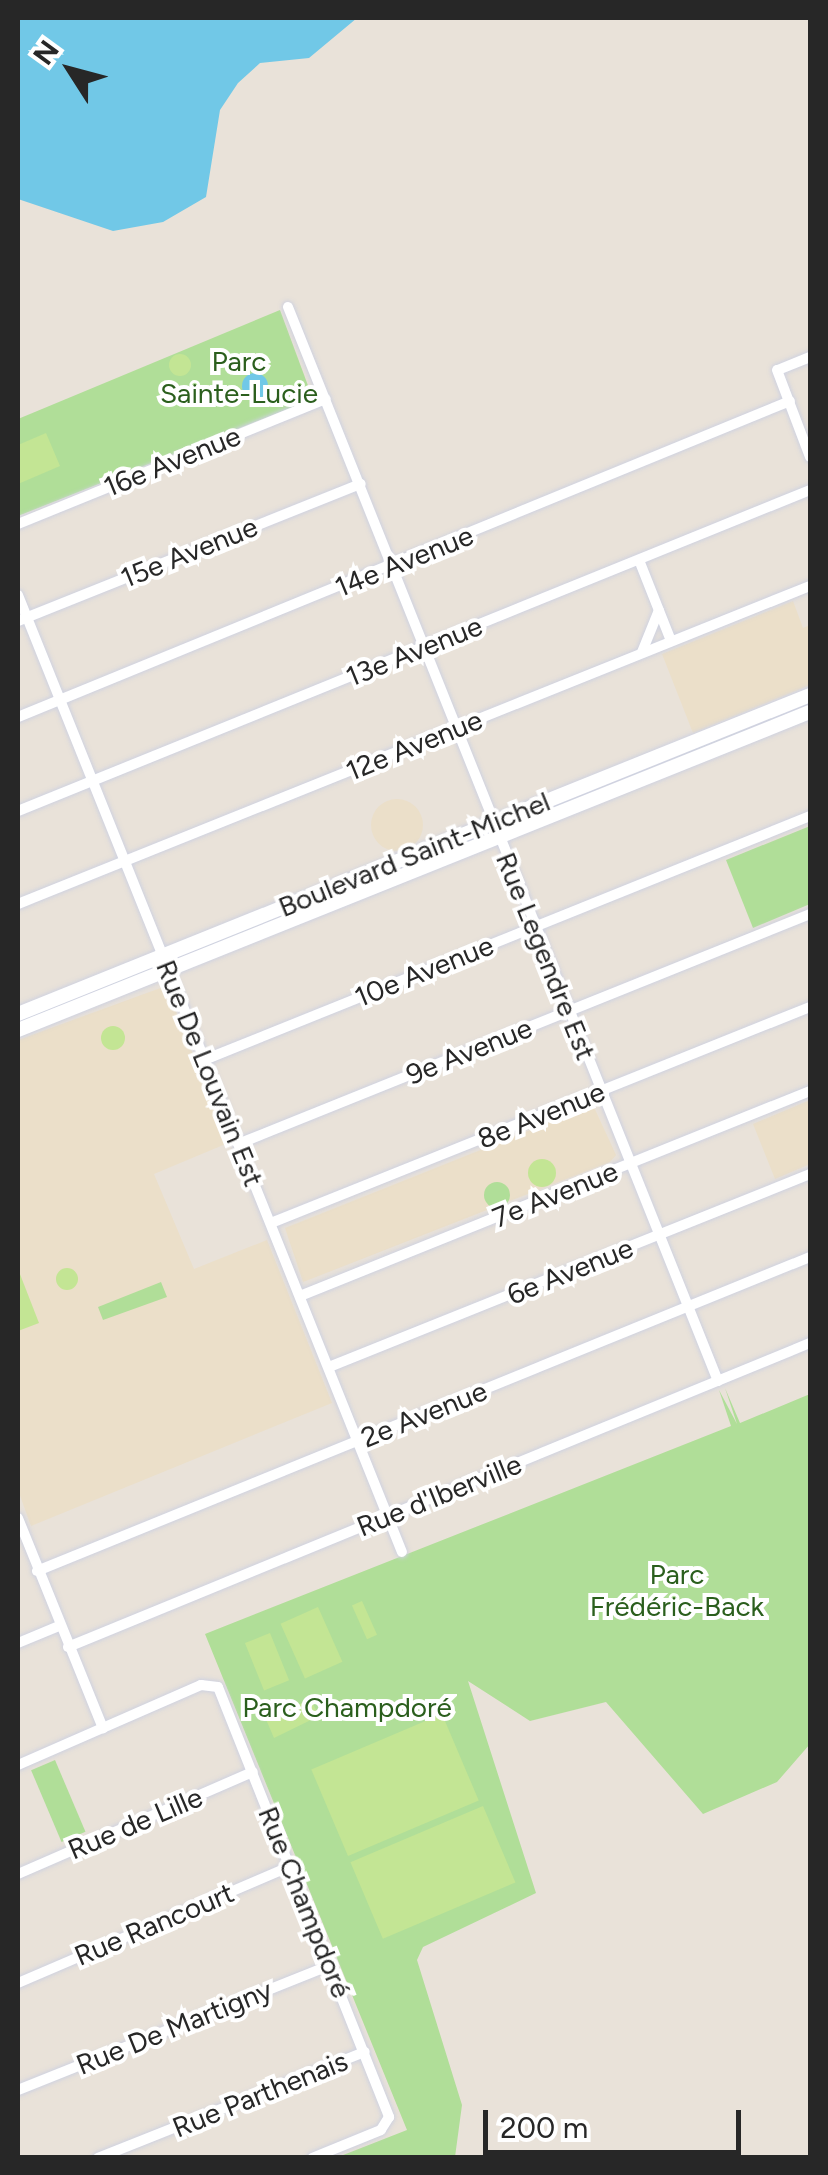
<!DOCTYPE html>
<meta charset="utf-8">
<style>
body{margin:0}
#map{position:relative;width:828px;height:2175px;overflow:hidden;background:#e9e2d9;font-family:Figtree,sans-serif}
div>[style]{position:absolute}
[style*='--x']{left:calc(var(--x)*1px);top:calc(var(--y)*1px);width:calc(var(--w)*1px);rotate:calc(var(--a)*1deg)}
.education>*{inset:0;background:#ebdfc9}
.round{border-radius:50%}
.green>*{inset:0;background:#b0de98;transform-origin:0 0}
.pitch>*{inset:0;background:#c3e594;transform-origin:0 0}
.water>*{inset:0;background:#71c8e7}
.roads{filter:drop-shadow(0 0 2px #cfd2e0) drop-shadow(0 0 2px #cfd2e0)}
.street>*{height:10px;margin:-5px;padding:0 5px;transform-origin:5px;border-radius:5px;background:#fff}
.secondary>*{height:14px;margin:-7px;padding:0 7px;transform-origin:7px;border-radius:7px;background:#fff}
span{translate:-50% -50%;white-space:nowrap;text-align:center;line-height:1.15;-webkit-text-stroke:8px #fff;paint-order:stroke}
.park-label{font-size:28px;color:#2b5f1d}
.street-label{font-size:28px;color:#272727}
.frame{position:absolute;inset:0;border:20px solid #272727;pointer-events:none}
.north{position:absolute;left:20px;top:20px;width:100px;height:100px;-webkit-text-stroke:8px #fff;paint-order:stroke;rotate:306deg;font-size:28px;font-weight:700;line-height:40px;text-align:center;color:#272727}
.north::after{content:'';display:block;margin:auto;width:35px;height:45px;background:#272727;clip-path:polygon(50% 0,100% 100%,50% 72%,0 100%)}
.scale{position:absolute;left:483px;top:2110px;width:258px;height:45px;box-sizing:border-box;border:5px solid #272727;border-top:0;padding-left:12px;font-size:30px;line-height:35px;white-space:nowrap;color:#272727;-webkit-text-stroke:8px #fff;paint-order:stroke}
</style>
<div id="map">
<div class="education">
<i style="clip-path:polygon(793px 601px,803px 628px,810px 625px,810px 685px,693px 733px,662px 654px)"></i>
<i class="round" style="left:371px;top:799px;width:52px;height:52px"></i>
<i style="clip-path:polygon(166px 986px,228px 1143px,154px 1174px,194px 1269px,267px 1240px,332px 1403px,31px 1526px,18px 1490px,18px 1040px)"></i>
<i style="clip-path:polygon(810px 1100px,810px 1164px,775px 1179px,753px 1124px)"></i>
<i style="clip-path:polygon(593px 1105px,616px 1155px,610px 1162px,303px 1282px,285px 1228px)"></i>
</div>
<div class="green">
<i style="clip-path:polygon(280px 310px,313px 399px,18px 516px,18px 419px)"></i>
<i style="clip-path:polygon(810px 826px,810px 904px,753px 928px,726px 860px)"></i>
<i class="round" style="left:484px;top:1182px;width:26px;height:26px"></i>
<i style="clip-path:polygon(161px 1282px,167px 1297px,103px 1320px,98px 1307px)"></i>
<i style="clip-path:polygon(725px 1388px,740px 1423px,810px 1394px,810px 1744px,777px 1782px,703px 1814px,606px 1702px,530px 1721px,468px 1681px,536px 1893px,423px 1947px,417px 1960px,462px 2105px,455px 2157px,338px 2157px,407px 2130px,205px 1634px,731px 1426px,719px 1390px,737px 1424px)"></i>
<i style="left:55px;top:1760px;width:78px;height:26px;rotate:67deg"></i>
</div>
<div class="pitch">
<i class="round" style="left:169px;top:354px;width:22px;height:22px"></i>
<i style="clip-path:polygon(46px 433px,60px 466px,18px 484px,18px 445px)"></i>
<i class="round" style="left:101px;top:1026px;width:24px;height:24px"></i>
<i class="round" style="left:528px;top:1159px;width:28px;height:28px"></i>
<i class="round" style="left:56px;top:1268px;width:22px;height:22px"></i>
<i style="clip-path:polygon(18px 1269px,39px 1323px,18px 1331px)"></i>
<i style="left:362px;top:1601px;width:37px;height:11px;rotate:66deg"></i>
<i style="left:318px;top:1607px;width:60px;height:41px;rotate:66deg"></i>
<i style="left:270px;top:1633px;width:51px;height:27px;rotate:68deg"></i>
<i style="clip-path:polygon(311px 1700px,319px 1716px,274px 1738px,265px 1717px)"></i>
<i style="left:442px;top:1714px;width:94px;height:142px;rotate:67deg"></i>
<i style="left:483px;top:1806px;width:83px;height:144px;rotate:67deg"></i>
</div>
<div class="water">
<i style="clip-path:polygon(18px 18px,357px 18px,309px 58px,260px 63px,238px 83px,220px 110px,206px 197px,163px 222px,113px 231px,18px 199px)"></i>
<i class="round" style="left:242px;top:373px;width:26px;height:26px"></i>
</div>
<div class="roads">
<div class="street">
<i style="--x:288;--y:307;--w:1157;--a:68.18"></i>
<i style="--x:810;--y:357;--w:35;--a:158"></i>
<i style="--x:777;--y:370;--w:93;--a:69.2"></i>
<i style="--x:18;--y:524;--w:332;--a:-22.1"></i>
<i style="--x:639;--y:560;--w:87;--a:68.4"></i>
<i style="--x:18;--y:595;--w:1031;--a:68.14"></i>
<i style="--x:18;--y:621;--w:369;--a:-21.8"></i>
<i style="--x:642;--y:652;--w:45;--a:-68"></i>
<i style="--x:18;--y:717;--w:834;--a:-22.26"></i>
<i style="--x:18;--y:811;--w:855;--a:-22.06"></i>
<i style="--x:18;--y:904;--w:853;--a:-21.88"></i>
<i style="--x:204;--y:1060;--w:653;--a:-21.93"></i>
<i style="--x:238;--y:1144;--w:617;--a:-21.9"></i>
<i style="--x:271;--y:1223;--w:581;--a:-21.84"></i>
<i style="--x:300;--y:1296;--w:550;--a:-21.9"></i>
<i style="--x:329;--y:1367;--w:518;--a:-21.86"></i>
<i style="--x:18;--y:1518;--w:227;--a:68"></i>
<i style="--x:37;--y:1571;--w:834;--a:-22.11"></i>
<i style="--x:18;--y:1643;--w:44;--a:-22.5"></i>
<i style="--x:68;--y:1647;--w:802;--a:-22.28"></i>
<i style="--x:18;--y:1765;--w:200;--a:-23.6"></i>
<i style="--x:201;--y:1685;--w:17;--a:7"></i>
<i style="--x:218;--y:1687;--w:463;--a:68.3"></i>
<i style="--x:389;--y:2117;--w:15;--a:122"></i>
<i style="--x:381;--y:2130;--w:74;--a:157.9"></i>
<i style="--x:18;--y:1874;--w:256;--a:-23.5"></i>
<i style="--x:18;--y:1983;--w:297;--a:-23.2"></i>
<i style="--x:18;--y:2090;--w:337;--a:-21.8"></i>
<i style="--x:98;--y:2158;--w:287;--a:-21.7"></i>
</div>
<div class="secondary">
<i style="--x:18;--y:1014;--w:854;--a:-21.94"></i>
<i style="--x:18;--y:1030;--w:853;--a:-21.88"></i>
</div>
</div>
<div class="park-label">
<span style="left:239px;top:377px">Parc<br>Sainte-Lucie</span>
<span style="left:677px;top:1590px">Parc<br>Frédéric-Back</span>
<span style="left:347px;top:1707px">Parc Champdoré</span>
</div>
<div class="street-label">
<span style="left:172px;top:461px;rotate:-22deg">16e Avenue</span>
<span style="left:189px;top:552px;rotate:-22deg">15e Avenue</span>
<span style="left:404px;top:561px;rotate:-22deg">14e Avenue</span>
<span style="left:414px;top:651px;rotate:-22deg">13e Avenue</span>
<span style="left:414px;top:745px;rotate:-22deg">12e Avenue</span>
<span style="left:414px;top:854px;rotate:-22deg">Boulevard Saint-Michel</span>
<span style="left:546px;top:956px;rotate:68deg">Rue Legendre Est</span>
<span style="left:424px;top:971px;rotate:-22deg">10e Avenue</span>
<span style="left:469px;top:1051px;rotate:-22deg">9e Avenue</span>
<span style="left:210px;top:1073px;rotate:68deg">Rue De Louvain Est</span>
<span style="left:541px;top:1115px;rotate:-22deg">8e Avenue</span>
<span style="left:555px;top:1194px;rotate:-22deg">7e Avenue</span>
<span style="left:570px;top:1271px;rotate:-22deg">6e Avenue</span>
<span style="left:424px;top:1414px;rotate:-22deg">2e Avenue</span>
<span style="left:439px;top:1495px;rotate:-22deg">Rue d'Iberville</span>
<span style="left:135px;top:1823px;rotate:-23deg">Rue de Lille</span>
<span style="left:305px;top:1902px;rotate:68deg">Rue Champdoré</span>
<span style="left:154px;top:1924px;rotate:-23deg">Rue Rancourt</span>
<span style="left:174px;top:2027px;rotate:-22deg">Rue De Martigny</span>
<span style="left:260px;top:2094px;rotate:-22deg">Rue Parthenais</span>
</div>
<div class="frame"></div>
<div class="north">N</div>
<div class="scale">200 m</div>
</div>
